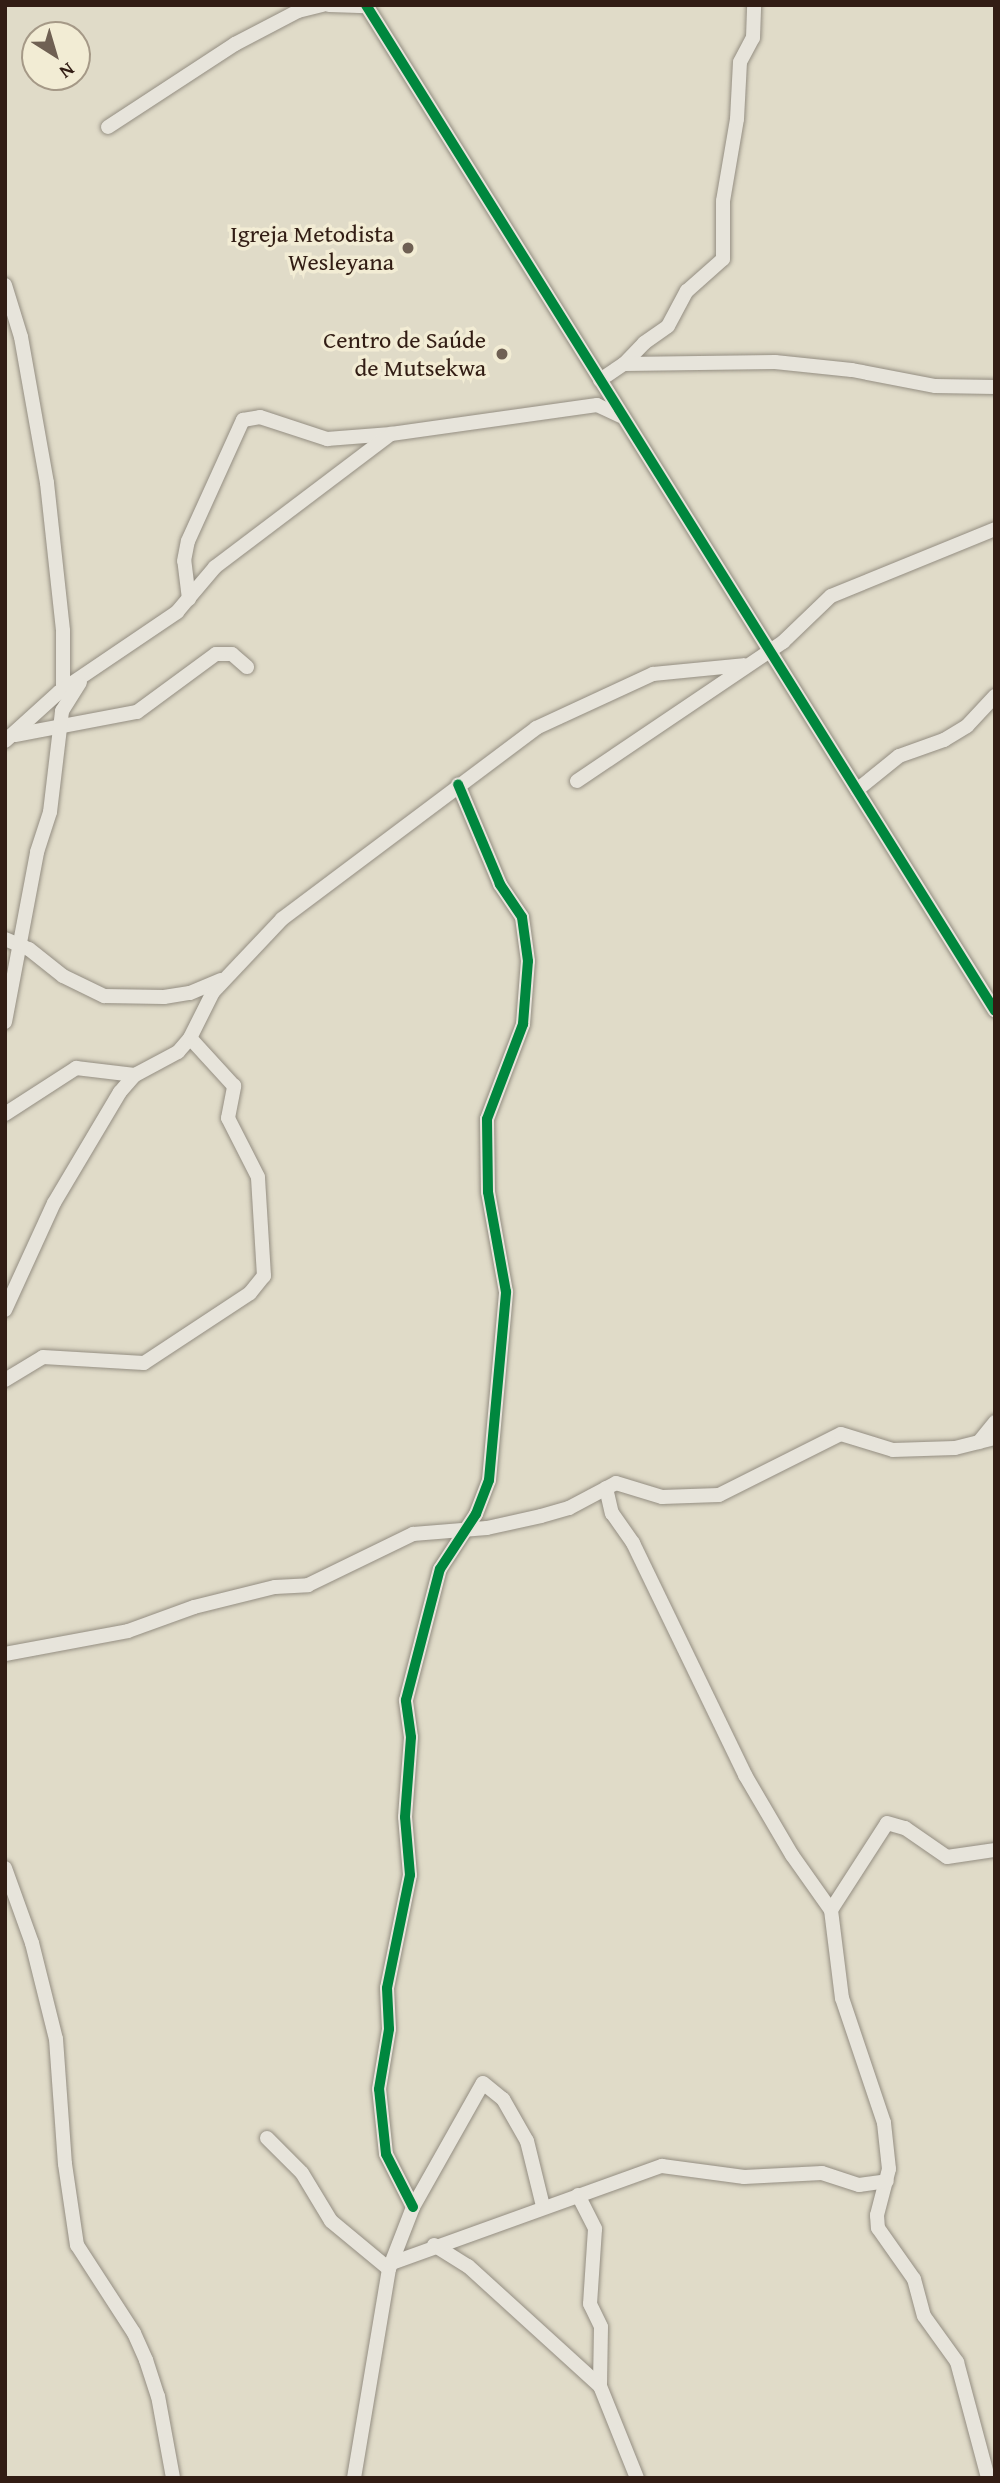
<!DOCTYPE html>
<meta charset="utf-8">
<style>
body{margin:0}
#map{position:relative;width:1000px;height:2483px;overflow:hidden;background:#e0dbc8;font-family:"Gentium Book Plus",serif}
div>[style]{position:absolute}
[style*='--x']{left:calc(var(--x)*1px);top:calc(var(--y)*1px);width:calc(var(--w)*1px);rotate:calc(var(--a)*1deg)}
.roads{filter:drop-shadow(0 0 2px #948e82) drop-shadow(0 0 2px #948e82)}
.minor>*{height:14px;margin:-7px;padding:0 7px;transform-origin:7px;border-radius:7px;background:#e7e4db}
.cycleway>*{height:10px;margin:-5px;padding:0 5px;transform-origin:5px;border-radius:5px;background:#00873e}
.dots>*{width:19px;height:19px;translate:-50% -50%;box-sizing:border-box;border:4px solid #f2ecd4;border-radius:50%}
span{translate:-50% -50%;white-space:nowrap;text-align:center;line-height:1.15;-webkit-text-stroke:7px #f2ecd4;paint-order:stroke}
.poi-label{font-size:24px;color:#321d14}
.right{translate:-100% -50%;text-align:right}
.frame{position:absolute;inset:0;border:7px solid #321d14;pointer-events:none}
.north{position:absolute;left:21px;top:21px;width:70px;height:70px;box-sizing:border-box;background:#f2ecd4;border:2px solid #a59987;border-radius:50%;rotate:143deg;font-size:19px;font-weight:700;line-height:28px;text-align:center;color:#321d14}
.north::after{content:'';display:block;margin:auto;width:24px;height:32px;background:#6f6053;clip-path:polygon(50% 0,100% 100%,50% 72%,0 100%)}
</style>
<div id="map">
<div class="roads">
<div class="minor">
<i style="--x:329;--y:5;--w:38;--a:2"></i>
<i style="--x:366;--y:5;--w:1186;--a:57.98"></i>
<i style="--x:108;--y:127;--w:152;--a:-33.2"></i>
<i style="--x:235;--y:44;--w:71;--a:-27.6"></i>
<i style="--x:298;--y:11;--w:25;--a:-14"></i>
<i style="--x:5;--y:285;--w:54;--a:72.9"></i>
<i style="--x:21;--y:337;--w:148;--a:79.9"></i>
<i style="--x:47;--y:483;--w:149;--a:83.8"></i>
<i style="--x:63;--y:631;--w:58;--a:90"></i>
<i style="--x:624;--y:364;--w:29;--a:-46"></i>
<i style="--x:644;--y:343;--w:29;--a:-35"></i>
<i style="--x:668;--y:326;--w:40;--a:-62"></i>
<i style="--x:687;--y:291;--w:48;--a:-41.6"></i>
<i style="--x:723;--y:259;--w:58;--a:-90"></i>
<i style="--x:723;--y:201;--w:83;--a:-80.3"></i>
<i style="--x:737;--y:119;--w:57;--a:-87"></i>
<i style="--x:740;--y:62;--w:27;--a:-62"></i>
<i style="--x:753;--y:38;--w:33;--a:-88"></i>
<i style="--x:600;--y:380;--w:29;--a:-34"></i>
<i style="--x:624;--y:364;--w:151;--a:-0.8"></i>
<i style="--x:775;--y:362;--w:77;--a:5.9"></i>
<i style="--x:852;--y:370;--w:85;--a:10.9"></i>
<i style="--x:935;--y:386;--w:60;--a:1"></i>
<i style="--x:189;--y:599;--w:38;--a:-97"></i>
<i style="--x:184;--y:561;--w:20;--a:-79"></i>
<i style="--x:188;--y:541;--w:133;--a:-65.6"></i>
<i style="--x:243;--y:420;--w:17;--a:-10"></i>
<i style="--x:260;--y:417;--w:71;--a:18.2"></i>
<i style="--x:327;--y:439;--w:64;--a:-4.5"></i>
<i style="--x:15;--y:735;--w:124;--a:-10.7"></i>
<i style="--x:137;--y:712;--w:98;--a:-36.3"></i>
<i style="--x:216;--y:654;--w:16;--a:0"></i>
<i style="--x:232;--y:654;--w:20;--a:41"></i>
<i style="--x:5;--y:741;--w:73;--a:-42.2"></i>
<i style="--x:59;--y:692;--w:143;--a:-34.1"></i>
<i style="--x:177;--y:612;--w:59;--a:-49.8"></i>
<i style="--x:215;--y:567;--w:221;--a:-37.1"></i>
<i style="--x:391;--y:434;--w:208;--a:-8"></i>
<i style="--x:597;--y:405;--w:26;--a:25"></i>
<i style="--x:577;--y:781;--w:249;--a:-34"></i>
<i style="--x:783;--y:642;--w:66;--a:-43.8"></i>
<i style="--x:831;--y:596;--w:177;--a:-22.2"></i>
<i style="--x:857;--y:790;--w:54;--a:-39"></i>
<i style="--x:899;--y:756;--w:48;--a:-19.6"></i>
<i style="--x:944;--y:740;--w:27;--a:-31"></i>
<i style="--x:967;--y:726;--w:41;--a:-47"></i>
<i style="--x:5;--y:939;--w:26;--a:23"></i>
<i style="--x:29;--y:949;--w:43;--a:38.5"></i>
<i style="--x:63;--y:976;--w:46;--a:26"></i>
<i style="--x:104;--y:996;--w:60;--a:1"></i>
<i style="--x:164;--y:997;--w:26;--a:-9"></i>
<i style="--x:190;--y:993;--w:33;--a:-23"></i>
<i style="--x:5;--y:1022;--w:173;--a:-79.3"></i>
<i style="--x:37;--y:852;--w:42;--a:-72"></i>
<i style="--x:50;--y:812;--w:102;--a:-83.2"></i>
<i style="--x:62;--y:711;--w:34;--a:-58"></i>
<i style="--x:5;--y:1114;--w:85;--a:-32.9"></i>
<i style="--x:76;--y:1068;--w:59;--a:6.8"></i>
<i style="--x:5;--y:1310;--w:118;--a:-65.4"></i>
<i style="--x:54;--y:1203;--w:129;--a:-59.3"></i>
<i style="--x:120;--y:1092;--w:23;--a:-49"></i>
<i style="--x:135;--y:1075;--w:49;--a:-28.1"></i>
<i style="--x:178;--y:1052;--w:18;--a:-49"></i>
<i style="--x:190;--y:1038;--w:51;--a:-63.4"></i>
<i style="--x:213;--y:992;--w:100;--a:-46.6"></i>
<i style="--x:282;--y:919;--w:318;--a:-36.9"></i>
<i style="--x:536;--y:728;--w:129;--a:-24.8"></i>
<i style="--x:653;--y:674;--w:91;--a:-5.6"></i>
<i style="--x:5;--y:1380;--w:44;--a:-31.2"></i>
<i style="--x:43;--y:1357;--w:101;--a:3.4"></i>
<i style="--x:144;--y:1363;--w:127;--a:-33.4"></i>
<i style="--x:250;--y:1293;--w:22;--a:-51"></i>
<i style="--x:264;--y:1276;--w:99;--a:-93.5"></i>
<i style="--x:258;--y:1177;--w:66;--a:-117"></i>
<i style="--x:228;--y:1118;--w:33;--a:-79"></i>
<i style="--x:234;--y:1086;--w:65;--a:-132.5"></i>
<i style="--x:979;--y:1442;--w:26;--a:-51"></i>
<i style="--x:606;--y:1488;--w:26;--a:77"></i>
<i style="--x:612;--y:1513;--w:37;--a:55"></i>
<i style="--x:633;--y:1543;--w:258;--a:64.2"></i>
<i style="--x:745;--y:1775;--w:93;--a:59.6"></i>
<i style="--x:792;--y:1855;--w:67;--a:54.7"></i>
<i style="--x:831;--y:1910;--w:89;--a:82.9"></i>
<i style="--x:842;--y:1998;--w:132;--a:71.4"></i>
<i style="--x:884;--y:2123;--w:46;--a:83.8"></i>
<i style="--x:889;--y:2169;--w:48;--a:104.6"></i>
<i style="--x:877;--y:2215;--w:13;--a:86"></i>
<i style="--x:878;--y:2228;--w:62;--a:54.8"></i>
<i style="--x:914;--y:2279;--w:38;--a:75"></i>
<i style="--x:924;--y:2316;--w:57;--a:54.3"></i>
<i style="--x:957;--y:2362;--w:120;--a:75"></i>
<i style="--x:5;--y:1654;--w:125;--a:-10.6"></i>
<i style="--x:128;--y:1631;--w:70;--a:-20"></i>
<i style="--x:194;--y:1607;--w:83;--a:-13.9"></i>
<i style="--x:275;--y:1587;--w:33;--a:-3"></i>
<i style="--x:308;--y:1585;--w:117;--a:-25.9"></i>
<i style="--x:413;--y:1534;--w:74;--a:-4.6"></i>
<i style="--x:487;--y:1528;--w:55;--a:-12.5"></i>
<i style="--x:541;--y:1516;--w:29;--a:-16"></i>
<i style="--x:569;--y:1508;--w:53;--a:-28"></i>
<i style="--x:616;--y:1483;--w:48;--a:16.9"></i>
<i style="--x:662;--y:1497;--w:57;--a:-2"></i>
<i style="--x:719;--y:1495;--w:136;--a:-26.6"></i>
<i style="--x:841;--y:1434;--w:54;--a:17.1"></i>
<i style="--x:893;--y:1450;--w:62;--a:-1.8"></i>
<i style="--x:955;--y:1448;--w:41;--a:-14"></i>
<i style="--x:5;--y:1868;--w:80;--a:70.2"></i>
<i style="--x:32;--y:1943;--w:99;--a:76"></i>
<i style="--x:56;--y:2039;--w:125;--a:85.9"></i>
<i style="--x:65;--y:2164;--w:82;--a:81.6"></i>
<i style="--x:77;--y:2245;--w:105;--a:57.1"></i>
<i style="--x:134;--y:2333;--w:30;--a:66"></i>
<i style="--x:146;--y:2360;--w:38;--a:72"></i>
<i style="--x:158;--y:2396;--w:83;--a:79.6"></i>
<i style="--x:831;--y:1910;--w:103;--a:-57.2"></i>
<i style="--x:887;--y:1823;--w:19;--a:16"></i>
<i style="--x:905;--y:1828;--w:51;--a:34.6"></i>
<i style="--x:947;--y:1857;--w:49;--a:-8.3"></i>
<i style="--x:267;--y:2138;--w:49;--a:45"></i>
<i style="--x:302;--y:2173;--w:56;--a:58.9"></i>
<i style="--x:331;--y:2221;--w:75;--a:39.6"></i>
<i style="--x:578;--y:2195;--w:38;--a:63"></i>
<i style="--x:595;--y:2229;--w:75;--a:93.8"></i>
<i style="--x:590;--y:2304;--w:25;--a:64"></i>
<i style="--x:601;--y:2327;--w:59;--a:91"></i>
<i style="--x:600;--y:2386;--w:99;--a:68.1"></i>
<i style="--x:413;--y:2207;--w:59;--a:-117"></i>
<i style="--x:386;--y:2154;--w:65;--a:-96.1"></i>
<i style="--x:379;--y:2089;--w:61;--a:-80.5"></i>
<i style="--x:389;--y:2029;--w:41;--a:-92.8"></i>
<i style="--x:387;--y:1988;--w:115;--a:-78.5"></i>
<i style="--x:410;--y:1875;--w:58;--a:-94.9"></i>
<i style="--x:405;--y:1817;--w:80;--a:-85.7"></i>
<i style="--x:411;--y:1737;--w:37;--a:-98"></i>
<i style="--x:406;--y:1700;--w:135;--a:-75.5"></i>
<i style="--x:440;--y:1569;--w:66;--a:-56.8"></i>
<i style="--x:476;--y:1514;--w:36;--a:-69"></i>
<i style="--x:489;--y:1480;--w:189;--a:-84.8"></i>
<i style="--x:506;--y:1292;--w:102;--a:-100.2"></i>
<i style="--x:488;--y:1192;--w:73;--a:-90.8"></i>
<i style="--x:487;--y:1119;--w:102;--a:-69.2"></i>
<i style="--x:523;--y:1024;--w:63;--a:-85.5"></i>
<i style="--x:528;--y:961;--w:44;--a:-97.8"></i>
<i style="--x:522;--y:917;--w:40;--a:-124"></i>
<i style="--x:500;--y:884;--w:108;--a:-112.8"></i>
<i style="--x:434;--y:2245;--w:40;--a:32"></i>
<i style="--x:468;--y:2266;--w:178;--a:42.3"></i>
<i style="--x:392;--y:2263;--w:287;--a:-19.8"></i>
<i style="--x:662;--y:2166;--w:83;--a:7.6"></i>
<i style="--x:744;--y:2177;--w:78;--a:-2.9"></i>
<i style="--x:822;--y:2173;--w:39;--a:18"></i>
<i style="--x:859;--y:2185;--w:28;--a:-8"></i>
<i style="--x:354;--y:2478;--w:212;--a:-80.5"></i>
<i style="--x:389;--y:2269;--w:66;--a:-68.8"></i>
<i style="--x:413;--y:2207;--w:142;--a:-60.6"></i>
<i style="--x:483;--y:2083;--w:26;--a:39"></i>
<i style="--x:503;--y:2099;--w:48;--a:60.3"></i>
<i style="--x:527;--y:2141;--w:67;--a:76.2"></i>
</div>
</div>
<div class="cycleway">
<i style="--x:366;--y:5;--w:1186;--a:57.98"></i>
<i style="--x:413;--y:2207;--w:59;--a:-117"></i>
<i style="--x:386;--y:2154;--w:65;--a:-96.1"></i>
<i style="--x:379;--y:2089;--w:61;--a:-80.5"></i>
<i style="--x:389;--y:2029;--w:41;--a:-92.8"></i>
<i style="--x:387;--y:1988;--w:115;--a:-78.5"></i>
<i style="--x:410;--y:1875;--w:58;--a:-94.9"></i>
<i style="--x:405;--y:1817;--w:80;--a:-85.7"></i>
<i style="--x:411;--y:1737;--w:37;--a:-98"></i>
<i style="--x:406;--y:1700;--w:135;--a:-75.5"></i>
<i style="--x:440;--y:1569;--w:66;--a:-56.8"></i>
<i style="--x:476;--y:1514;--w:36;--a:-69"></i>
<i style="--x:489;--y:1480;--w:189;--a:-84.8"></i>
<i style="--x:506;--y:1292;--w:102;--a:-100.2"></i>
<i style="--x:488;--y:1192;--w:73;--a:-90.8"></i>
<i style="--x:487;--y:1119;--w:102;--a:-69.2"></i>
<i style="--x:523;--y:1024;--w:63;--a:-85.5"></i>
<i style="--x:528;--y:961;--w:44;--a:-97.8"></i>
<i style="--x:522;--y:917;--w:40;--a:-124"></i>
<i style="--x:500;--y:884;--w:108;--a:-112.8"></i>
</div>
<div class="dots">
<i style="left:408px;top:248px;background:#6f6053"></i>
<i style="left:502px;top:354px;background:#6f6053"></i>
</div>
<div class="poi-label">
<span class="right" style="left:394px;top:248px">Igreja Metodista<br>Wesleyana</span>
<span class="right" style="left:486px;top:354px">Centro de Saúde<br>de Mutsekwa</span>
</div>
<div class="frame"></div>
<div class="north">N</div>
</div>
